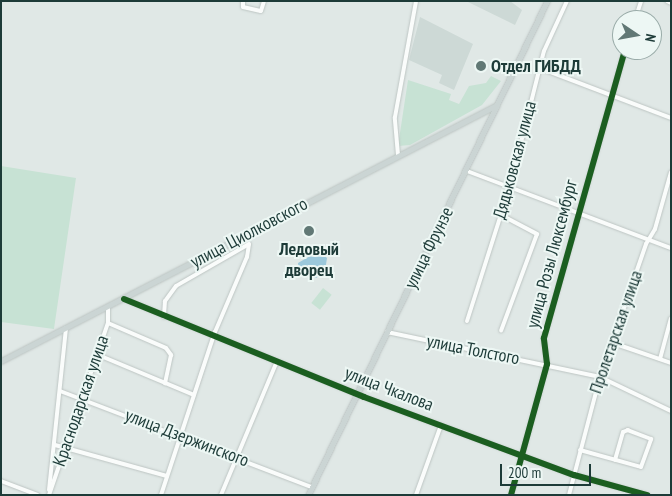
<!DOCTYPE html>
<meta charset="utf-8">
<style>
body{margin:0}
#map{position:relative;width:672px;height:496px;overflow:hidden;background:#e0e8e6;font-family:"PT Sans Narrow",sans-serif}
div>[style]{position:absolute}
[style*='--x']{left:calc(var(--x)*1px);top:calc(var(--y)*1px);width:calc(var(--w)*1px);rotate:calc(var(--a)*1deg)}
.built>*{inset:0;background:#cdd9d6}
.green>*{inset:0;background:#c7e2d4;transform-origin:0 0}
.water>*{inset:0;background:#9bc8db}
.roads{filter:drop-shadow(0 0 1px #bdc5c3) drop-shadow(0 0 1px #bdc5c3)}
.minor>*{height:4px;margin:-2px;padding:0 2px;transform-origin:2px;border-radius:2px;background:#fafcfb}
.major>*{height:5px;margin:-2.5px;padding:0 2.5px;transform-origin:2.5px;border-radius:2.5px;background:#cbd5d4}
.cycleway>*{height:6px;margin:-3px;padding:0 3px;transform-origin:3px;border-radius:3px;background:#1b5e20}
.dots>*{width:14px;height:14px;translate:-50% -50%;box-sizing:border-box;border:2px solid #edf7f4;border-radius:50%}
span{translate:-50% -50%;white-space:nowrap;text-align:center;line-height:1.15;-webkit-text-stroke:4px #edf7f4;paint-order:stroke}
.poi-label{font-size:18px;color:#1d3b38;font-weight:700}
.left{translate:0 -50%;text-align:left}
.street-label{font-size:18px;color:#1d3b38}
.frame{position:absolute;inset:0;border:2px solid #1d3b38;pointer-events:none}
.north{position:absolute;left:612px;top:10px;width:50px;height:50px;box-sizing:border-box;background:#edf7f4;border:1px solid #9aaca9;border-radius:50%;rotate:102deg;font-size:14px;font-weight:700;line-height:20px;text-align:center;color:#1d3b38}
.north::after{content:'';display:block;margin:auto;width:18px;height:22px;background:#617875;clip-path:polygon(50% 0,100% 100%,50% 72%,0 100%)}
.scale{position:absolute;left:500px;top:464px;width:91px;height:22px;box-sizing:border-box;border:2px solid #1d3b38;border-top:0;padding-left:6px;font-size:15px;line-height:18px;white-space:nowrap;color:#1d3b38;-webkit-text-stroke:4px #edf7f4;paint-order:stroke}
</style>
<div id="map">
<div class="built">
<i style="clip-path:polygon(466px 1px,510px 1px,522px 10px,515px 25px)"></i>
<i style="clip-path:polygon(420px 17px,473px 44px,454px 90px,439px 83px,442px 75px,409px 60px)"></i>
</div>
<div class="green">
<i style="clip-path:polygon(491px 76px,501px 81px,482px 105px,410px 145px,398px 146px,408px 80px,451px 94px,449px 100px,459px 104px,469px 86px,486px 83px)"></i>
<i style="clip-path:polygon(1px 166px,76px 178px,54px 329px,1px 322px)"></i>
<i style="left:323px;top:288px;width:11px;height:19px;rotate:38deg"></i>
</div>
<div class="water">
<i style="clip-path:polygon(319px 251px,327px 258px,325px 271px,316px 278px,306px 277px,299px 270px,298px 263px)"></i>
</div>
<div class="roads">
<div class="minor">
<i style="--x:243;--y:1;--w:6;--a:90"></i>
<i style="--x:243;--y:7;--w:18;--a:13"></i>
<i style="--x:261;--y:11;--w:10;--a:-73"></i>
<i style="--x:667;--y:1;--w:4;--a:27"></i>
<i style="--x:635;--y:20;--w:20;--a:-72"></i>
<i style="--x:540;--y:68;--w:140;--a:20.9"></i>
<i style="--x:398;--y:155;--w:38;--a:-95"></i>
<i style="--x:395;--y:117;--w:118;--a:-79.7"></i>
<i style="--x:467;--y:171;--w:218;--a:20.7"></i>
<i style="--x:501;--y:215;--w:41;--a:27.8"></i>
<i style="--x:537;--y:234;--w:103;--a:110.4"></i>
<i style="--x:124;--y:299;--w:259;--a:22.2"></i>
<i style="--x:364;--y:397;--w:224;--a:20.4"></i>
<i style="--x:574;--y:475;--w:76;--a:15.3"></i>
<i style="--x:467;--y:321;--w:142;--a:-72.3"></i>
<i style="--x:510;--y:186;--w:139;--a:-75.9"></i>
<i style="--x:544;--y:51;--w:55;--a:-65.3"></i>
<i style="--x:108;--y:323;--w:63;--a:23.3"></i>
<i style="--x:166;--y:348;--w:9;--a:54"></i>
<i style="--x:171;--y:355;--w:29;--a:102"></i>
<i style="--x:387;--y:332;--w:218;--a:11.9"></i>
<i style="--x:600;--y:377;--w:79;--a:25.6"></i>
<i style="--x:613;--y:343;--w:61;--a:19"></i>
<i style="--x:96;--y:354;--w:106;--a:22.7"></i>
<i style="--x:660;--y:359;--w:42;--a:-75"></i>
<i style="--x:60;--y:391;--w:270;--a:20.9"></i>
<i style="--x:55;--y:445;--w:116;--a:15.5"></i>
<i style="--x:580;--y:450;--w:63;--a:15.6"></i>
<i style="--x:641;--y:467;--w:30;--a:-70"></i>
<i style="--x:651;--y:439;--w:25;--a:-159"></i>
<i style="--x:628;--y:430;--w:5;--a:158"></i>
<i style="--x:623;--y:432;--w:29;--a:106"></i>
<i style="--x:1;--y:481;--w:39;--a:21"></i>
<i style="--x:49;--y:490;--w:163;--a:-84"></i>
<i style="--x:49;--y:495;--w:182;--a:-71.1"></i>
<i style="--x:108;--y:323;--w:16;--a:-90"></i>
<i style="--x:161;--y:495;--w:172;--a:-71.7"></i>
<i style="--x:215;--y:332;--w:82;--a:-66.9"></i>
<i style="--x:247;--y:257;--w:13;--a:-81"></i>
<i style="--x:249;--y:244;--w:84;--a:150.1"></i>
<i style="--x:176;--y:286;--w:19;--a:126"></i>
<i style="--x:165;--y:301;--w:16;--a:94"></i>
<i style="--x:221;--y:495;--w:145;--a:-67.3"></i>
<i style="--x:416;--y:495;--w:74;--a:-70.3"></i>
<i style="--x:511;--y:495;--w:136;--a:-74.6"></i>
<i style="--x:547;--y:364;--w:26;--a:-97"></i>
<i style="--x:544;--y:338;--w:299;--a:-74.3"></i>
<i style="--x:569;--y:495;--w:122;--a:-75.3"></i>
<i style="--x:600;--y:377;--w:141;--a:-70.9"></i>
<i style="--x:646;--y:244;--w:17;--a:-59"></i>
<i style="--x:655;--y:229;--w:59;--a:-74.3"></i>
</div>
<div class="major">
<i style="--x:1;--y:361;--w:558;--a:-27.3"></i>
<i style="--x:308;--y:495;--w:549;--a:-64.18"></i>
</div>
</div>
<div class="cycleway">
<i style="--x:124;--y:299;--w:259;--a:22.2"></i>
<i style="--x:364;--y:397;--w:224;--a:20.4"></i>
<i style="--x:574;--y:475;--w:76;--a:15.3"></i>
<i style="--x:511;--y:495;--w:136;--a:-74.6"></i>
<i style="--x:547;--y:364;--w:26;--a:-97"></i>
<i style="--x:544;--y:338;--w:299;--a:-74.3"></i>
</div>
<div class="dots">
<i style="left:481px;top:66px;background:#617875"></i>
<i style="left:309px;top:231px;background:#617875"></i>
</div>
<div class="poi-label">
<span class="left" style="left:491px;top:66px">Отдел ГИБДД</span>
<span style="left:309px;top:260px">Ледовый<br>дворец</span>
</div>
<div class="street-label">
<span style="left:515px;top:160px;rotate:-75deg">Дядьковская улица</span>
<span style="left:249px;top:233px;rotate:-28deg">улица Циолковского</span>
<span style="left:429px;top:248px;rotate:-64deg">улица Фрунзе</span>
<span style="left:552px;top:254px;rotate:-75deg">улица Розы Люксембург</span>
<span style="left:616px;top:332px;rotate:-71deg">Пролетарская улица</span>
<span style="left:473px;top:350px;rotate:11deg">улица Толстого</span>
<span style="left:389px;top:389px;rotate:21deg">улица Чкалова</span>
<span style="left:81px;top:401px;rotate:-71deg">Краснодарская улица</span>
<span style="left:187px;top:438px;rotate:21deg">улица Дзержинского</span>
</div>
<div class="frame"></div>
<div class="north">N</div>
<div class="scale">200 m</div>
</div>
